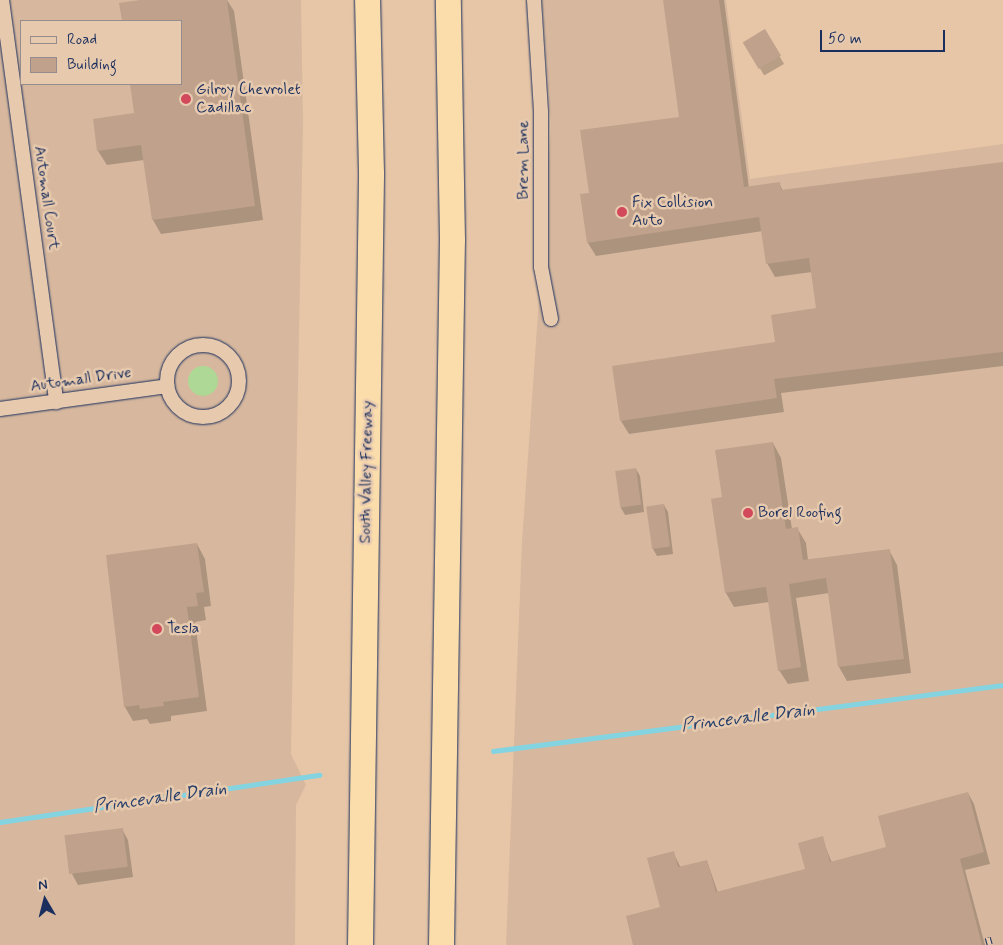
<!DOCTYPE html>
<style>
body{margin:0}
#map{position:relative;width:1003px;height:945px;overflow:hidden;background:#e7c6a7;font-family:Mynerve,sans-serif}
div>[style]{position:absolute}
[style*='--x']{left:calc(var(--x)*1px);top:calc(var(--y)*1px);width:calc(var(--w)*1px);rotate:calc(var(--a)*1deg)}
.built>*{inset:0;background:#d7b89e}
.green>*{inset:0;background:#aed895}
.round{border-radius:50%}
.shadow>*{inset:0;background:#0003;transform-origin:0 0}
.stream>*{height:5px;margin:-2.5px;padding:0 2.5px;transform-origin:2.5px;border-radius:2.5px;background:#84d3e1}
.building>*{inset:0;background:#bfa18c;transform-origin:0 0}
.roads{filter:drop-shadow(0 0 1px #1b2f5e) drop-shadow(0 0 1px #1b2f5e)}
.minor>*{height:14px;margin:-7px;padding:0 7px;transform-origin:7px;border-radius:7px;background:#e7caae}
.minor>.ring{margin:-7px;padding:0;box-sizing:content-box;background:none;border:14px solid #e7caae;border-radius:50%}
.motorway>*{height:25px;margin:-12.5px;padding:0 12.5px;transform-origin:12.5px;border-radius:12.5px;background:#faddab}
.rail>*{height:5.5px;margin-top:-2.75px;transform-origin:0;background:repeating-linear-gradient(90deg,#e7caae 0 11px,#1b2f5e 0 22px);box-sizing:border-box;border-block:1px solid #1b2f5e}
.dots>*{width:14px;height:14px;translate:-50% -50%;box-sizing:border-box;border:2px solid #e7caae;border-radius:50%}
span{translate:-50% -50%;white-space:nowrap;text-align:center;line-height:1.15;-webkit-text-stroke:5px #e7caae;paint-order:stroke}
.poi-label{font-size:16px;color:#1b2f5e}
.left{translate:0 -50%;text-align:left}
.street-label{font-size:16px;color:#1b2f5e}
.water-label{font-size:18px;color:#263f6b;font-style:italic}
.legend{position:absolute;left:20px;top:20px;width:162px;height:65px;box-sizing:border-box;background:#e7caae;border:1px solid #958c8e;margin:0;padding:6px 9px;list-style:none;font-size:15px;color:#1b2f5e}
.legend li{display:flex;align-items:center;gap:10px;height:25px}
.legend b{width:25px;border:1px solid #958c8e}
.north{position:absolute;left:20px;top:875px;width:50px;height:50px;-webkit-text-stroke:4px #e7caae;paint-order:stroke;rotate:352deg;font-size:14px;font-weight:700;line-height:20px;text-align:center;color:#1b2f5e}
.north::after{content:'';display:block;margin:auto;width:18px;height:22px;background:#1b2f5e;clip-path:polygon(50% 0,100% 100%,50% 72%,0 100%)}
.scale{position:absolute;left:820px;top:30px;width:125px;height:22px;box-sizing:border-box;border:2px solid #1b2f5e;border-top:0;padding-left:6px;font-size:15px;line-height:18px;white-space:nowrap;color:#1b2f5e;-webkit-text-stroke:4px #e7caae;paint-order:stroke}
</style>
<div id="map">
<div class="built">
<i style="clip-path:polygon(evenodd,0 0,301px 0,303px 123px,291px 754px,306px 785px,296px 805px,295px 945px,0 945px,0 0,21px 21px,181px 21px,181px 84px,21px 84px,21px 21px)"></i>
<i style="clip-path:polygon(542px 0,726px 0,750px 179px,1003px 144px,1003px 945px,506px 945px,522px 542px,551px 126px)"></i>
</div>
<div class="green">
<i class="round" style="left:188px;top:366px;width:30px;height:30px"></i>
</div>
<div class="shadow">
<i style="clip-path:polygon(149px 0,227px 0,234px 11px,263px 220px,161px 234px,153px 220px,144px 160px,107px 165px,98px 151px,136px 115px,132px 84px,181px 84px,181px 21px,123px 21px,120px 4px)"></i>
<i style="clip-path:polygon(664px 0,724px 0,749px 188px,779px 183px,783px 191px,1003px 163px,1003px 366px,781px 393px,784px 412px,629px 434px,621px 421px,776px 343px,817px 309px,812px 272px,775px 277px,767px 263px,763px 231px,596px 256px,588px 243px,590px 194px,680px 118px)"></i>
<i style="left:765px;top:31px;width:38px;height:23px;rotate:60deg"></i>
<i style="clip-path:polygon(773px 443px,781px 458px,792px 529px,797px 528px,806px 543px,808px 560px,889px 550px,897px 565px,911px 673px,847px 681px,839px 667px,829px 593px,796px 598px,809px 681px,788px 684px,779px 670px,769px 602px,734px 607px,726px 593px,723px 498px)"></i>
<i style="clip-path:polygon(636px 469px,640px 476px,644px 512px,625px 515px,621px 508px)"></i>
<i style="clip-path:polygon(664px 505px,668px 512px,673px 554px,657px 556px,653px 549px)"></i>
<i style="clip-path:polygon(197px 544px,205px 559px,211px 606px,204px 607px,206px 620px,195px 622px,207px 711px,171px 716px,171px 721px,150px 724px,147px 719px,133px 721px,125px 707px)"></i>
<i style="clip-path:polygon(968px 793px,974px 804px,990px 864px,965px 870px,985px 945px,634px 945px,661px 908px,673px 852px,681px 868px,707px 861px,718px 893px,807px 870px,822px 838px,832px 863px,888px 848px)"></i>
<i style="clip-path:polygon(122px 829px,128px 840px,133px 877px,78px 885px,72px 874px)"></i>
</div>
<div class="stream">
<i style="--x:493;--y:751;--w:514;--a:-7.37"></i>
<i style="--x:0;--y:822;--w:323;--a:-8.4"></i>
</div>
<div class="building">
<i style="clip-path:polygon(140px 0,227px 0,255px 206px,152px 220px,141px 145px,97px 151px,93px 119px,134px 113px,130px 84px,181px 84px,181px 21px,122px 21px,119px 3px)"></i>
<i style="clip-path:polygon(663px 0,719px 0,744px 187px,780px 182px,781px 190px,1003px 162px,1003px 352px,774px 379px,777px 398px,620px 421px,612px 366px,775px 342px,771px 315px,816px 308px,809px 258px,766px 264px,759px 217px,587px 243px,580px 194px,589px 193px,580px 130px,679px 117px)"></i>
<i style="left:765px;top:29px;width:31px;height:26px;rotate:59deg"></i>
<i style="clip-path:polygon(773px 442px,786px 529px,798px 527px,803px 560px,890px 549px,904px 659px,838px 667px,826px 578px,789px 584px,801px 667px,778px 671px,766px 587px,725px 593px,711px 499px,722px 497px,715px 450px)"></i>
<i style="left:636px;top:468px;width:37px;height:21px;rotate:82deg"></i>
<i style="left:664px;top:504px;width:43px;height:18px;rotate:82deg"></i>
<i style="clip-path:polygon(197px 543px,204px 592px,196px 593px,198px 606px,187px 607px,199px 697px,163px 702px,164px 706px,140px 709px,139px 705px,124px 707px,106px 555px)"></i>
<i style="clip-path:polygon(968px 792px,984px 852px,960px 859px,982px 945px,633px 945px,626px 916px,660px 907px,647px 858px,674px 851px,678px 867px,707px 860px,716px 892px,805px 869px,798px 843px,823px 836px,830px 862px,886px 847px,878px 816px)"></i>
<i style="left:123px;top:828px;width:39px;height:59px;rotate:83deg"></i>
</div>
<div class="roads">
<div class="minor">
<i style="--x:2;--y:0;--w:406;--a:82.3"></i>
<i style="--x:534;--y:0;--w:112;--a:86.4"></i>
<i style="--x:541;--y:112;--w:155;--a:90"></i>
<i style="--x:541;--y:267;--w:53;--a:79.1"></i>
<i class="ring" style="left:167px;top:345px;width:58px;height:58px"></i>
<i style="--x:0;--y:409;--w:169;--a:-7.8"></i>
</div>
<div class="motorway">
<i style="--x:360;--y:945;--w:772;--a:-89.18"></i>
<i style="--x:371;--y:173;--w:173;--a:-91.3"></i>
<i style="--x:441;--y:945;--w:705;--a:-89.11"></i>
<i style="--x:452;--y:240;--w:240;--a:-91"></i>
</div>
</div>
<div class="rail">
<i style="--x:988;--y:938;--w:7;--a:74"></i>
</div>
<div class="dots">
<i style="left:186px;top:99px;background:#d1495b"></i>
<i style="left:622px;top:212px;background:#d1495b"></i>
<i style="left:748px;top:513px;background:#d1495b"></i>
<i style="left:157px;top:629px;background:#d1495b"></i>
</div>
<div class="poi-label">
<span class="left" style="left:196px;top:99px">Gilroy Chevrolet<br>Cadillac</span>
<span class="left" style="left:632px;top:212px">Fix Collision<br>Auto</span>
<span class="left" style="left:758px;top:513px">Borel Roofing</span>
<span class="left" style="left:167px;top:629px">Tesla</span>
</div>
<div class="street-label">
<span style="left:524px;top:160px;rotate:-90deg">Brem Lane</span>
<span style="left:46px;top:198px;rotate:82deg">Automall Court</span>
<span style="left:81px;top:380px;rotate:-8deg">Automall Drive</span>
<span style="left:367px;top:472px;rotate:-89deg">South Valley Freeway</span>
</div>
<div class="water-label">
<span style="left:748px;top:718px;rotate:-7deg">Princevalle Drain</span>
<span style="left:160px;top:798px;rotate:-8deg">Princevalle Drain</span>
</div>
<ul class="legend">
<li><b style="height:6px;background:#e7caae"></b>Road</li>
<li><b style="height:14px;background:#bfa18c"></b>Building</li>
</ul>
<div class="north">N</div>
<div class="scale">50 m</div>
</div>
